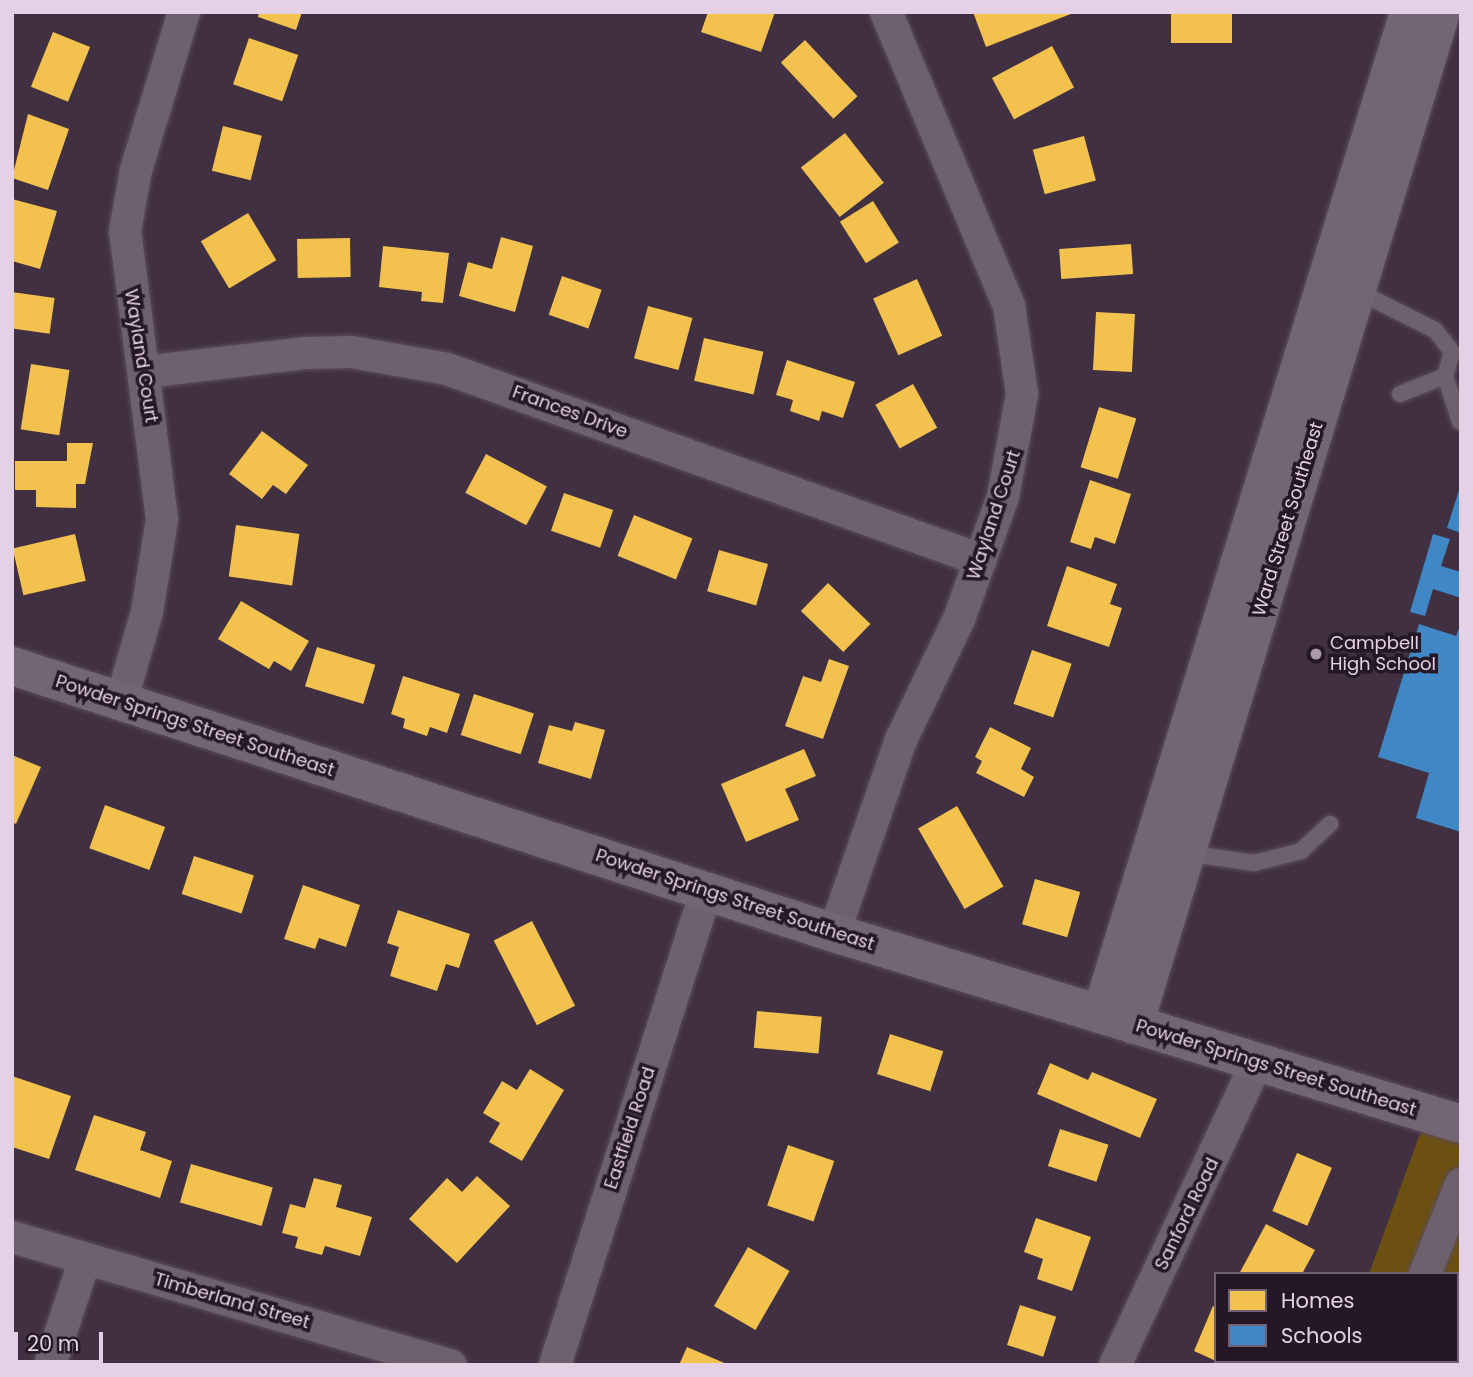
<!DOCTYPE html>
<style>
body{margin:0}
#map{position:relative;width:1473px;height:1377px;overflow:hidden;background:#403041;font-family:Poppins,sans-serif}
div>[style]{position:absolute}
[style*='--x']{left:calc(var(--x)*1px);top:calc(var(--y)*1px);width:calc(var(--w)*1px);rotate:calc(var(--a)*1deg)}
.green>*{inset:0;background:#6c5011}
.homes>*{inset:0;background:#f2c14e;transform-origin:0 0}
.schools>*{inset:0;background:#3f88c5}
.roads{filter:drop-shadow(0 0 2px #5b4d5c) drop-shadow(0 0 2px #5b4d5c)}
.lane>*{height:16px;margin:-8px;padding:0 8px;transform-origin:8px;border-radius:8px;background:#6d616e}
.street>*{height:32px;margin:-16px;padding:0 16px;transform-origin:16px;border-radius:16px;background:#6d616e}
.secondary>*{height:38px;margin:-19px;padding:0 19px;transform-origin:19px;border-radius:19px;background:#726574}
.dots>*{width:19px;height:19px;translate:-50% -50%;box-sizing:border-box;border:4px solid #241726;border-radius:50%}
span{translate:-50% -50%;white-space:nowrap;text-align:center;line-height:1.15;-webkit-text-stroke:7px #241726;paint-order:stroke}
.street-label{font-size:18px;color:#e4d1e5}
.poi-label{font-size:18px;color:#e4d1e5}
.left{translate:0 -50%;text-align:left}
.frame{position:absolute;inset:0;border:14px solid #e4d1e5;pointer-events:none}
.legend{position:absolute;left:1214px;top:1272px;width:245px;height:91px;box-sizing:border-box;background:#241726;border:2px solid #716172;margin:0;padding:9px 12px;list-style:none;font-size:21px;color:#e4d1e5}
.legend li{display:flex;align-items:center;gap:14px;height:35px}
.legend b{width:35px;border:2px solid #716172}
.scale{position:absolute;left:14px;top:1332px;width:89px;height:32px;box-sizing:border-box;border:4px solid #e4d1e5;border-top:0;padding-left:9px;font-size:21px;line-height:24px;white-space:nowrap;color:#e4d1e5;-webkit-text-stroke:5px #241726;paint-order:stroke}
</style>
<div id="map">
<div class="green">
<i style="clip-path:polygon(1425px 1120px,1461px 1130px,1461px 1365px,1336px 1365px,1457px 1361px,1457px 1274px,1369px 1274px)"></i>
</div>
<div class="homes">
<i style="clip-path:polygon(259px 12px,302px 12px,296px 30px,258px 17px)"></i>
<i style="clip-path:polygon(708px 12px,775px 12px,761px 52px,701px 32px)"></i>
<i style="clip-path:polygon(973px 12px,1076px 12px,986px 47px)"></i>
<i style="left:1171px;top:12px;width:61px;height:31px"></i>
<i style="left:53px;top:32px;width:40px;height:59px;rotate:22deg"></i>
<i style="left:249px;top:38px;width:52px;height:49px;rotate:19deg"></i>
<i style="left:805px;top:40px;width:77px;height:33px;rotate:47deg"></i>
<i style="left:1052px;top:46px;width:47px;height:68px;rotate:62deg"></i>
<i style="clip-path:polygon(28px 114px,69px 129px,48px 190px,12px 178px)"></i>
<i style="left:223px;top:126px;width:40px;height:46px;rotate:14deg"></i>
<i style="left:845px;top:133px;width:63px;height:56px;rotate:52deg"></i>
<i style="left:1084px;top:136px;width:46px;height:53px;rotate:75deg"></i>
<i style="clip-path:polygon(12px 199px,57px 211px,40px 269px,12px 261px)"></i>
<i style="left:873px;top:201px;width:49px;height:39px;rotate:58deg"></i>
<i style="left:248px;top:213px;width:55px;height:55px;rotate:59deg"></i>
<i style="clip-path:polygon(501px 237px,533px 246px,515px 312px,459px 296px,468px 262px,492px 269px)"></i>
<i style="left:350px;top:238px;width:39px;height:53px;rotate:89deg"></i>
<i style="left:1131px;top:244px;width:30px;height:72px;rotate:86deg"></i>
<i style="clip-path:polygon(383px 246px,449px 253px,443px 303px,421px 301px,422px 292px,379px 287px)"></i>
<i style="left:562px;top:276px;width:42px;height:41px;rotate:19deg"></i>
<i style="left:917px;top:279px;width:62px;height:48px;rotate:66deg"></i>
<i style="left:12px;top:292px;width:43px;height:36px;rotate:8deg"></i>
<i style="left:648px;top:306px;width:46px;height:54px;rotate:15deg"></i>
<i style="left:1096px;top:312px;width:39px;height:58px;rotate:3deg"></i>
<i style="left:704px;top:338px;width:61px;height:44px;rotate:13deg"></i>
<i style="clip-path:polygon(787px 360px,855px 382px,843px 418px,822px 411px,819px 421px,790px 411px,793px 400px,776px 395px)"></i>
<i style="left:31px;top:364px;width:39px;height:66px;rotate:9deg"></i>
<i style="left:913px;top:384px;width:50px;height:43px;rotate:61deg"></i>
<i style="left:1099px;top:407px;width:39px;height:63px;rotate:17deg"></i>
<i style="clip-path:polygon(262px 431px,308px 465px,286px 494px,273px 485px,262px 499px,229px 474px)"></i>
<i style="clip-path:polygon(67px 443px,93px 443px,85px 484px,76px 484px,76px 508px,36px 507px,36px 490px,15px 490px,15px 461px,67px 461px)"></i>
<i style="left:486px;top:454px;width:69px;height:44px;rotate:28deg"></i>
<i style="clip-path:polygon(1090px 480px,1131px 494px,1115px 544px,1095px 537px,1091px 549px,1070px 542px)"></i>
<i style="left:564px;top:493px;width:52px;height:40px;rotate:19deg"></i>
<i style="left:634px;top:515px;width:63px;height:44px;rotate:22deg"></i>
<i style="left:236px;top:525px;width:64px;height:52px;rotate:8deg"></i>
<i style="left:75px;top:534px;width:48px;height:64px;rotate:77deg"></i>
<i style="left:719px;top:550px;width:51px;height:43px;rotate:16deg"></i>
<i style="clip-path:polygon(1067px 566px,1117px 584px,1110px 604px,1122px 608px,1109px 647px,1047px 626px)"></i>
<i style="left:828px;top:583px;width:59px;height:39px;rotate:44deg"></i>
<i style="clip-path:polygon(241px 601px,309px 641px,291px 671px,274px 661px,269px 669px,218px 639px)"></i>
<i style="left:317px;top:647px;width:61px;height:41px;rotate:17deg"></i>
<i style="left:1032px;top:650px;width:42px;height:57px;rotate:19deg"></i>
<i style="clip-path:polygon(829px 659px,849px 666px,823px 739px,785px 726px,803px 676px,821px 682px)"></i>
<i style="clip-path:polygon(403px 676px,460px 694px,447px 733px,430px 727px,427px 736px,403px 728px,405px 719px,391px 714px)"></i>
<i style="left:474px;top:694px;width:63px;height:43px;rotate:18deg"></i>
<i style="clip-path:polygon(575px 722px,605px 730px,591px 779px,538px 763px,549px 725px,572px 731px)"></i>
<i style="clip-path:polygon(990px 727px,1031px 748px,1021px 769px,1034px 777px,1024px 797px,976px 773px,982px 761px,975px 757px)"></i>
<i style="clip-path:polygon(804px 749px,816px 776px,785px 789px,799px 820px,746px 842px,721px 784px)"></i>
<i style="clip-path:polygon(12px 755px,41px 767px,16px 824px,12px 822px)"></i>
<i style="left:105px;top:805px;width:64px;height:46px;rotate:20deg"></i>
<i style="left:957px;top:806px;width:93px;height:45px;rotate:60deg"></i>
<i style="left:194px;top:856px;width:63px;height:40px;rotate:18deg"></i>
<i style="left:1035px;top:879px;width:47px;height:47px;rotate:16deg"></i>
<i style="clip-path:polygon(303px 885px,360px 905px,346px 947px,319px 938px,315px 949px,284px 939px)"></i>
<i style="clip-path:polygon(398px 910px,470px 934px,459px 968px,446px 964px,437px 991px,390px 976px,399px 947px,387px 943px)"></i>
<i style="left:532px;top:921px;width:95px;height:43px;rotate:63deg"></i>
<i style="left:757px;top:1011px;width:65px;height:37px;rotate:5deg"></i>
<i style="left:890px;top:1034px;width:56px;height:42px;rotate:18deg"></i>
<i style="clip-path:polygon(1050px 1063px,1088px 1080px,1092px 1072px,1157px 1099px,1140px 1138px,1037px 1094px)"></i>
<i style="clip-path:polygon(530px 1069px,564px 1090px,522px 1161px,489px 1142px,500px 1123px,483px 1113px,502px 1081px,517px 1090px)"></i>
<i style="clip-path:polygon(12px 1076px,71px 1096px,49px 1159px,12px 1147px)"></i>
<i style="clip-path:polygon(94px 1115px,146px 1132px,140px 1150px,172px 1161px,160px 1198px,75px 1170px)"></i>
<i style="left:1060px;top:1129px;width:51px;height:39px;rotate:18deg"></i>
<i style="left:788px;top:1145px;width:49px;height:64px;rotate:19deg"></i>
<i style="left:1297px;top:1153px;width:38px;height:63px;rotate:23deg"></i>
<i style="left:191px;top:1164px;width:85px;height:40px;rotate:16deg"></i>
<i style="clip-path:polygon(477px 1176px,510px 1206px,457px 1263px,409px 1219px,447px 1178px,462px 1192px)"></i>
<i style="clip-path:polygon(314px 1178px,342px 1185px,336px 1207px,372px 1217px,360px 1256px,325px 1246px,322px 1255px,295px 1248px,298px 1237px,282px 1233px,290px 1204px,305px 1208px)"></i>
<i style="clip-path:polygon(1036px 1218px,1091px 1237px,1072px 1291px,1037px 1279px,1043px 1259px,1024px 1252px)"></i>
<i style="clip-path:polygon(1266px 1224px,1315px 1250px,1302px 1274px,1239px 1274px)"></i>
<i style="left:748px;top:1247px;width:48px;height:68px;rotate:30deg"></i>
<i style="left:1020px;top:1305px;width:38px;height:42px;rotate:18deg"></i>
<i style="clip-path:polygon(1213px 1306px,1216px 1307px,1216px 1361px,1194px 1351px)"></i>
<i style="clip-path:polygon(687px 1347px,729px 1365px,679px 1365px)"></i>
</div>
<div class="schools">
<i style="clip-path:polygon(1460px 487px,1461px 487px,1461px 533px,1447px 528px)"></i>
<i style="clip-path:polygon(1433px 534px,1450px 539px,1441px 566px,1461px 572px,1461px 598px,1433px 589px,1425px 616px,1410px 612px)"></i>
<i style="clip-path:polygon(1419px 624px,1456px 636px,1461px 624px,1461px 832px,1416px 818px,1429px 773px,1378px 757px)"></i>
</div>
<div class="roads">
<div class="lane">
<i style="--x:1354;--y:299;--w:17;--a:-3"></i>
<i style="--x:1371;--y:298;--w:72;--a:26.6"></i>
<i style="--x:1435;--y:330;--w:28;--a:52"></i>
<i style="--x:1452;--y:352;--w:25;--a:106"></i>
<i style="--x:1445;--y:376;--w:48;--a:71.9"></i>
<i style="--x:1400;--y:394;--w:48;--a:-21.8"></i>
<i style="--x:1185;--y:853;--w:70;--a:8.2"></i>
<i style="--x:1254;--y:863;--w:49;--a:-14.3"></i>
<i style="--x:1301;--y:851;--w:40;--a:-43"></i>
</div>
<div class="street">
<i style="--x:144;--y:372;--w:162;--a:-6.7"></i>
<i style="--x:305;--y:353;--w:47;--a:-1.2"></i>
<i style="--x:352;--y:352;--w:97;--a:10.1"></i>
<i style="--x:447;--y:369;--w:567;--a:19.68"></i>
<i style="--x:121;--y:702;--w:94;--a:-73.9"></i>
<i style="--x:147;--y:612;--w:94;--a:-80.8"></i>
<i style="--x:162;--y:519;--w:290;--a:-97.3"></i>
<i style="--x:125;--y:231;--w:62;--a:-79.8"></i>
<i style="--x:136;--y:170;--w:165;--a:-73.1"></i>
<i style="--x:834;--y:933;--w:204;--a:-70.9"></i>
<i style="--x:901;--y:740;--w:134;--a:-64.4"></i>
<i style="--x:959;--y:619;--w:130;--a:-70.2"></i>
<i style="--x:1003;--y:497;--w:105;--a:-79.5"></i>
<i style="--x:1022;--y:394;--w:89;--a:-98.4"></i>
<i style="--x:1009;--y:306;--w:319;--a:-112.7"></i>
<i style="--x:12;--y:1237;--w:457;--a:16.3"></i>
<i style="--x:1425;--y:1274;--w:97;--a:-68.2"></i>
<i style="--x:50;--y:1365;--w:112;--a:-71.7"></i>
<i style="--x:555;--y:1365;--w:497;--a:-72.3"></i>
<i style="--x:1115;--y:1365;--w:335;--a:-64.9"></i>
<i style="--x:1387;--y:1365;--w:4;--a:-63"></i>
</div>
<div class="secondary">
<i style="--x:12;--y:666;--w:864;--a:17.99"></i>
<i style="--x:834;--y:933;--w:655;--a:16.94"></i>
<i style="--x:1101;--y:1014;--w:1048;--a:-72.91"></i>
<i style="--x:1134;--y:1025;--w:1058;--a:-73.14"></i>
</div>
</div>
<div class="dots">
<i style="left:1316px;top:654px;background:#ab99ac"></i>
</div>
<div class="street-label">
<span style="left:141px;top:356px;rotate:81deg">Wayland Court</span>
<span style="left:570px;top:412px;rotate:20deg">Frances Drive</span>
<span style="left:994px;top:515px;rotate:-72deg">Wayland Court</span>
<span style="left:1288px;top:519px;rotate:-73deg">Ward Street Southeast</span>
<span style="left:195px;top:726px;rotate:18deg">Powder Springs Street Southeast</span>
<span style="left:735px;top:900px;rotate:18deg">Powder Springs Street Southeast</span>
<span style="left:1276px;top:1068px;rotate:17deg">Powder Springs Street Southeast</span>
<span style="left:630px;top:1128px;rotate:-72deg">Eastfield Road</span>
<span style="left:1187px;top:1214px;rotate:-64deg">Sanford Road</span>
<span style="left:232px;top:1301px;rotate:16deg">Timberland Street</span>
</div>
<div class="poi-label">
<span class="left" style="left:1330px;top:654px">Campbell<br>High School</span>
</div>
<div class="frame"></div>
<ul class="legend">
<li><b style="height:19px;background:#f2c14e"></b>Homes</li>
<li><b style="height:19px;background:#3f88c5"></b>Schools</li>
</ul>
<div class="scale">20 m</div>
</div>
